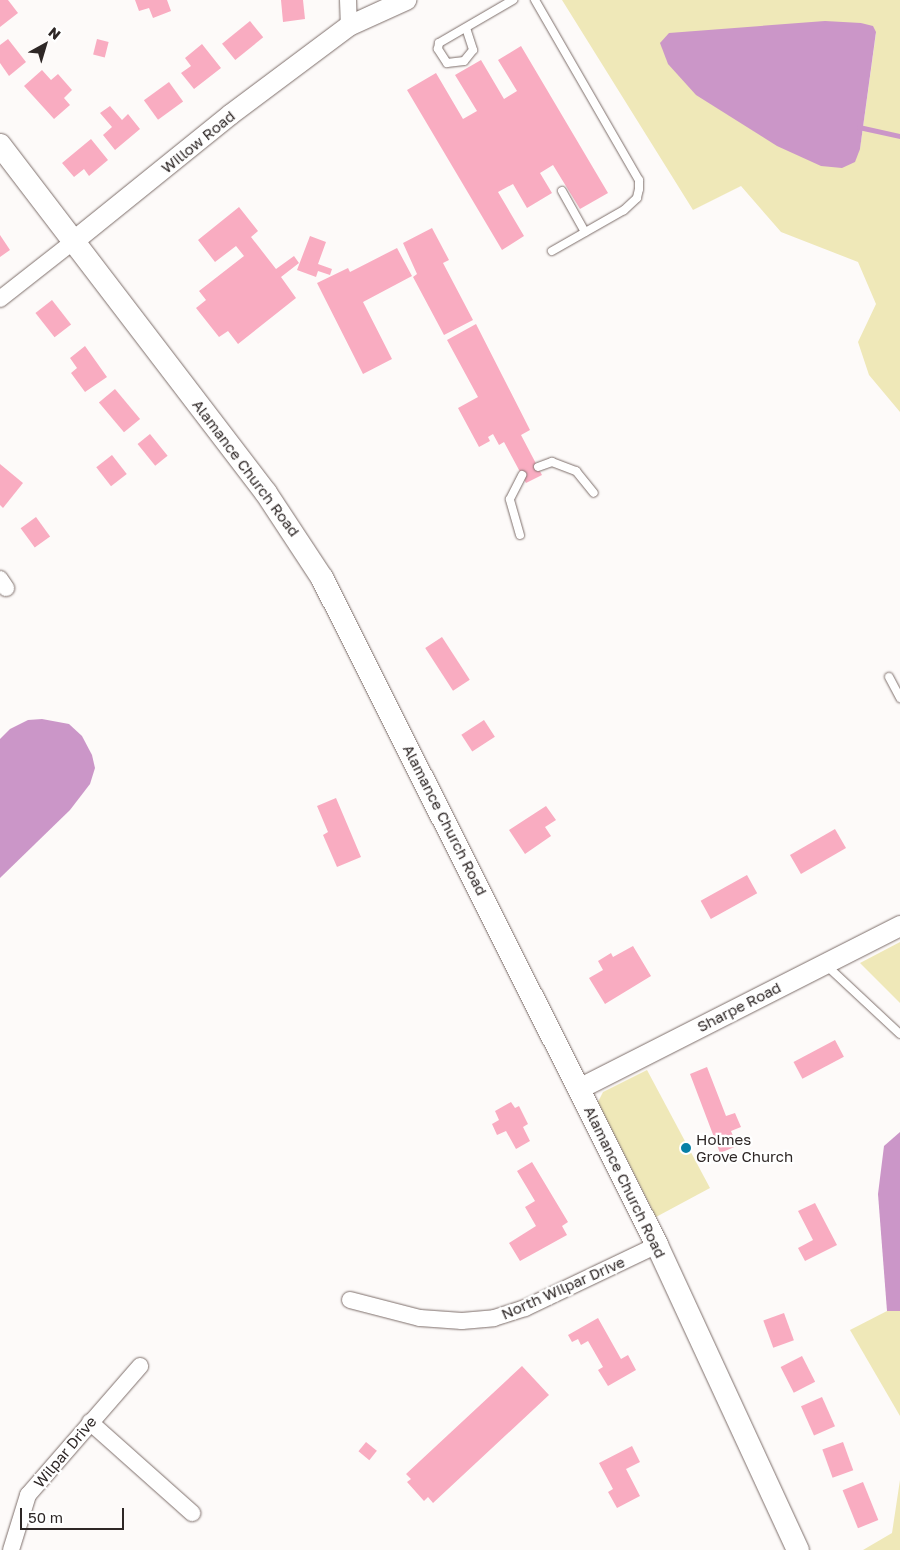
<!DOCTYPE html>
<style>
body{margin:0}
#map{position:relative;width:900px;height:1550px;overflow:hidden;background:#fdfaf9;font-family:"Golos Text",sans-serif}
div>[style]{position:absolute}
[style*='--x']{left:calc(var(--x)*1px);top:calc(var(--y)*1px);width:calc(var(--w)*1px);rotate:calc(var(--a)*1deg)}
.green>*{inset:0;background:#efe8b8}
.water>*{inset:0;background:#cb96c8}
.stream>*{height:4.5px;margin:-2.25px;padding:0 2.25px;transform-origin:2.25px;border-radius:2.25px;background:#cb96c8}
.building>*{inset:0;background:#f9acc1;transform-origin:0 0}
.roads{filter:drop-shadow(0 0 1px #7d6e6a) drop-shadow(0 0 1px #7d6e6a)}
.service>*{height:8px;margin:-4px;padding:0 4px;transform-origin:4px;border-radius:4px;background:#fff}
.minor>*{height:16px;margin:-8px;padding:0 8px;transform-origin:8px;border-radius:8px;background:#fff}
.tertiary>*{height:20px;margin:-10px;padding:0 10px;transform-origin:10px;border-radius:10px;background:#fff}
.secondary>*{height:22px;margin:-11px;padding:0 11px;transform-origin:11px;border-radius:11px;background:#fff}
.dots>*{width:14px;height:14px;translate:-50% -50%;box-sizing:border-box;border:2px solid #fff;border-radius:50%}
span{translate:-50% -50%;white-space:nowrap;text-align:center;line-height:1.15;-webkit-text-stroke:4.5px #fff;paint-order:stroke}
.street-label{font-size:15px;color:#2e2726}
.poi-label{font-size:15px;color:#2e2726}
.left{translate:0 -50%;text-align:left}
.north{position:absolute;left:20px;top:20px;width:50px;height:50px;-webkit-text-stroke:4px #fff;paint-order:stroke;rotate:39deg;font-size:14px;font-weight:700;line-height:20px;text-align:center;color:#2e2726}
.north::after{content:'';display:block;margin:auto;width:18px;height:22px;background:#2e2726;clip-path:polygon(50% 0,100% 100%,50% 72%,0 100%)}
.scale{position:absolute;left:20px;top:1508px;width:104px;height:22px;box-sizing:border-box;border:2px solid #2e2726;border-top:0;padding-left:6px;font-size:15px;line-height:18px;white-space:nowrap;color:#2e2726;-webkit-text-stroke:4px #fff;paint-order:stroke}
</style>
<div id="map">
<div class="green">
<i style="clip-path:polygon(evenodd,562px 0,900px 0,900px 412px,869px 375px,858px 342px,876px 304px,858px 262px,781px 232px,741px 186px,693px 210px,562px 0,861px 23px,876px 33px,860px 149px,861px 23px)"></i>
<i style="clip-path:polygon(900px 942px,900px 1003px,860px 963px)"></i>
<i style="clip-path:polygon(647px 1070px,710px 1188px,656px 1217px,598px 1102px,603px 1092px)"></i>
<i style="clip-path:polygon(887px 1311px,900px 1311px,900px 1416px,850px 1330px)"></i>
<i style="clip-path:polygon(900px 1480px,900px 1550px,863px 1550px,892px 1533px)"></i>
</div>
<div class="water">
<i style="clip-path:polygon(825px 21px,861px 23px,873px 26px,876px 32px,860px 149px,855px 162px,842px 168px,821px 166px,777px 146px,696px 95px,668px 64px,660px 43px,669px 33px)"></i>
<i style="clip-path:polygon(42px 719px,69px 724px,82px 736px,92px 755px,95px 768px,90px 784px,70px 810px,0 878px,0 739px,10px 729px,28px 720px)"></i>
<i style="clip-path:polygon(900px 1132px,900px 1311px,887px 1311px,878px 1194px,884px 1146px)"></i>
</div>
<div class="stream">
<i style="--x:859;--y:127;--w:42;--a:12.4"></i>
</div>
<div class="building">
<i style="clip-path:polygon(0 0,8px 0,18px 13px,0 27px)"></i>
<i style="clip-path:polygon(135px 0,167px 0,171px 11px,153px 18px,149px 8px,139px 11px)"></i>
<i style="clip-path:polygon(281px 0,303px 0,305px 19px,283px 22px)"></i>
<i style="left:250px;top:21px;width:21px;height:36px;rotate:51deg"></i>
<i style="clip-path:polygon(8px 39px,26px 62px,9px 76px,0 63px,0 45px)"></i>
<i style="left:97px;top:39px;width:12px;height:16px;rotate:14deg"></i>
<i style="clip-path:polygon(202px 44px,221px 68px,194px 89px,181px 73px,191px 66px,185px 58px)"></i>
<i style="clip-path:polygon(521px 46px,608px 193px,580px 209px,553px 165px,540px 173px,552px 193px,527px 208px,513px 184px,498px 192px,524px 236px,502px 250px,407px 90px,436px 73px,463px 119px,477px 111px,455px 75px,481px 60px,504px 99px,517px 91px,498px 60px)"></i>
<i style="clip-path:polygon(42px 70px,51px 80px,58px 74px,72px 90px,64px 98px,70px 105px,54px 119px,24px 86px)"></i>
<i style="left:169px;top:82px;width:24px;height:31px;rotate:54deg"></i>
<i style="clip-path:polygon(110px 106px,122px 120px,128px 114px,140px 129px,115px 150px,103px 135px,112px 127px,100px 113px)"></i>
<i style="clip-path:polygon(91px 139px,108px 160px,89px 176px,84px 169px,74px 177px,62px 163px)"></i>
<i style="clip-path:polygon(239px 207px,258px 231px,251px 237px,276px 269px,294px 256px,299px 263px,281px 277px,296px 298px,238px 344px,228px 331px,219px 337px,196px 308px,206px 300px,199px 291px,244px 256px,236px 246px,215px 262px,198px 240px)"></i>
<i style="clip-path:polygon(432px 228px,449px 260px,443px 263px,473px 320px,444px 335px,413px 277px,417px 274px,403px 243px)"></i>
<i style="clip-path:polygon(0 235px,10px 250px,0 257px)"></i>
<i style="clip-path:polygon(310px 236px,326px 242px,318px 264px,332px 269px,330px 275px,318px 271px,316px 277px,297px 270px)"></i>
<i style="clip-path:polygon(397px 248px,412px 276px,363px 302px,392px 359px,363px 374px,317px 283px,348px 268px,350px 272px)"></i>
<i style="left:52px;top:300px;width:31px;height:21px;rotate:52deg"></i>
<i style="clip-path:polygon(476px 324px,530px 430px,521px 435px,542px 475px,526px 483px,504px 442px,499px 445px,493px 434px,488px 437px,490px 441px,479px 447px,458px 408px,478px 397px,447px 340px)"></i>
<i style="clip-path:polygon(85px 346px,107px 377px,85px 392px,71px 373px,77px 368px,70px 358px)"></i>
<i style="left:115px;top:389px;width:39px;height:21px;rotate:50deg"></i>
<i style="left:150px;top:434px;width:28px;height:16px;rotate:51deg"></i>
<i style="left:112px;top:455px;width:24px;height:20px;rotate:52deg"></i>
<i style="clip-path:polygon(0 464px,23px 483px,3px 508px,0 505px)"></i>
<i style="left:36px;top:517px;width:24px;height:19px;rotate:54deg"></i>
<i style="left:442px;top:637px;width:51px;height:20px;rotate:57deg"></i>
<i style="left:484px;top:720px;width:20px;height:27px;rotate:57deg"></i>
<i style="clip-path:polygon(336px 798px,361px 857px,337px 867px,323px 835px,328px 832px,317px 806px)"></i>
<i style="clip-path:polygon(546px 806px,556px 820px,545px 827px,551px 836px,525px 854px,509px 830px)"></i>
<i style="left:835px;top:829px;width:22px;height:52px;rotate:60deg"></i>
<i style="left:747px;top:875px;width:21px;height:53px;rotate:61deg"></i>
<i style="clip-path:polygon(633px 946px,651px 976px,605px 1004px,589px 978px,603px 970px,598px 961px,611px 953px,613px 957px)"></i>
<i style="left:835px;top:1040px;width:19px;height:47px;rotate:62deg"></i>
<i style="clip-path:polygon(707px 1067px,726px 1116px,735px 1113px,741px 1127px,731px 1131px,737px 1146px,720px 1153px,690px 1074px)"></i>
<i style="clip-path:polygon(511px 1102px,515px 1108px,519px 1106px,528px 1124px,523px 1127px,530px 1141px,516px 1149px,506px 1131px,497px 1135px,492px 1124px,499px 1120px,495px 1111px)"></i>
<i style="clip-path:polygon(532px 1162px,568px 1222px,562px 1226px,567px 1235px,520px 1261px,509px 1243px,536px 1226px,525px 1207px,535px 1201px,517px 1171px)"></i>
<i style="clip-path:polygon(815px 1203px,837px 1245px,805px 1261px,798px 1248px,813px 1240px,798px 1211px)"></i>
<i style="left:784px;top:1313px;width:29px;height:22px;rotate:70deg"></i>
<i style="clip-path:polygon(598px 1318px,621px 1359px,628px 1355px,636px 1370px,608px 1386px,598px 1370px,603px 1367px,588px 1341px,581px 1345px,578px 1339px,572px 1342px,568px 1335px)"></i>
<i style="left:802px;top:1356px;width:29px;height:24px;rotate:63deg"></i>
<i style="clip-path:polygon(522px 1366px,549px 1395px,433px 1503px,428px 1497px,424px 1501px,407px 1482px,411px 1479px,406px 1474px)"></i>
<i style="left:822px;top:1397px;width:32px;height:23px;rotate:66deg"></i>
<i style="left:366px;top:1442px;width:14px;height:12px;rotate:39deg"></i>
<i style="left:843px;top:1442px;width:30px;height:22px;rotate:70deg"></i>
<i style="clip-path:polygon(632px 1446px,640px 1462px,626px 1469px,640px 1496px,617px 1508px,608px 1492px,613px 1489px,599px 1463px)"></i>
<i style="left:863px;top:1482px;width:41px;height:22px;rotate:68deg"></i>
</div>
<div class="roads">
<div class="service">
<i style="--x:535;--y:0;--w:208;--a:60"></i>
<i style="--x:639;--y:180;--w:9;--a:90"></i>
<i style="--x:639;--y:189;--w:9;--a:103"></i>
<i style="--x:637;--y:198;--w:18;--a:137"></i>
<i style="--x:624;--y:210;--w:83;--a:150.3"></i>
<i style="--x:466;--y:28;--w:23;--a:72"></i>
<i style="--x:473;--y:50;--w:14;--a:129"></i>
<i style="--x:464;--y:61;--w:17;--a:173"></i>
<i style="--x:447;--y:63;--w:17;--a:-123"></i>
<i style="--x:438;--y:49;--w:6;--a:-81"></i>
<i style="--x:439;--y:43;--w:86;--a:-30.2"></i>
<i style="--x:562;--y:191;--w:47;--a:60.7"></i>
<i style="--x:538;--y:467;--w:15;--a:-20"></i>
<i style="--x:552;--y:462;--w:26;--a:21"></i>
<i style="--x:576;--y:471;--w:28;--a:51"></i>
<i style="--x:520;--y:535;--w:37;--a:-106"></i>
<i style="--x:510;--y:499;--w:27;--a:-63"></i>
<i style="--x:889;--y:677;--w:24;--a:62"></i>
<i style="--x:826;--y:965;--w:101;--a:43"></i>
</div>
<div class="minor">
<i style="--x:348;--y:0;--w:26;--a:88"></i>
<i style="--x:0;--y:299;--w:94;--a:-38.1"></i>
<i style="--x:0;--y:579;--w:11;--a:56"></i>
<i style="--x:350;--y:1300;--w:72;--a:14.4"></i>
<i style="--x:420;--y:1318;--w:42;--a:4.1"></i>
<i style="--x:462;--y:1321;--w:32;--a:-5"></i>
<i style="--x:494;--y:1318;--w:33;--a:-18"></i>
<i style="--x:525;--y:1308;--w:146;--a:-25.5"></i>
<i style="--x:90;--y:1422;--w:137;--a:41.7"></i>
<i style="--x:11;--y:1550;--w:58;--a:-72.8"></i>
<i style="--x:28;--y:1495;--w:171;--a:-49"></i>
</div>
<div class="tertiary">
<i style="--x:74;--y:241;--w:201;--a:-38.9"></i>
<i style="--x:230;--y:115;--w:149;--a:-36.8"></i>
<i style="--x:349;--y:26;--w:63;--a:-24.5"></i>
<i style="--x:579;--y:1089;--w:360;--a:-26.9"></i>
</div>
<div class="secondary">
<i style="--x:0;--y:145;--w:438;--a:52.6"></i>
<i style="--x:266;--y:493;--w:102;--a:56.6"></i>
<i style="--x:322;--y:578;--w:746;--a:63.33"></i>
<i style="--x:657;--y:1245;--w:336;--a:65.2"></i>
</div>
</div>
<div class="dots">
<i style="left:686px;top:1148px;background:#0780a6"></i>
</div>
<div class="street-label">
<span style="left:198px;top:142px;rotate:-39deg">Willow Road</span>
<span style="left:246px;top:468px;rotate:53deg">Alamance Church Road</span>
<span style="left:445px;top:820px;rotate:63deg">Alamance Church Road</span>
<span style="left:739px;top:1007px;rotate:-27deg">Sharpe Road</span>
<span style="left:625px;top:1182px;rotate:64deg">Alamance Church Road</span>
<span style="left:563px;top:1288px;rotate:-24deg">North Wilpar Drive</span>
<span style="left:65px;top:1452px;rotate:-50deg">Wilpar Drive</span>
</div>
<div class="poi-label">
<span class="left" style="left:696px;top:1148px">Holmes<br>Grove Church</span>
</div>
<div class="north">N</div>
<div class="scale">50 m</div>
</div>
